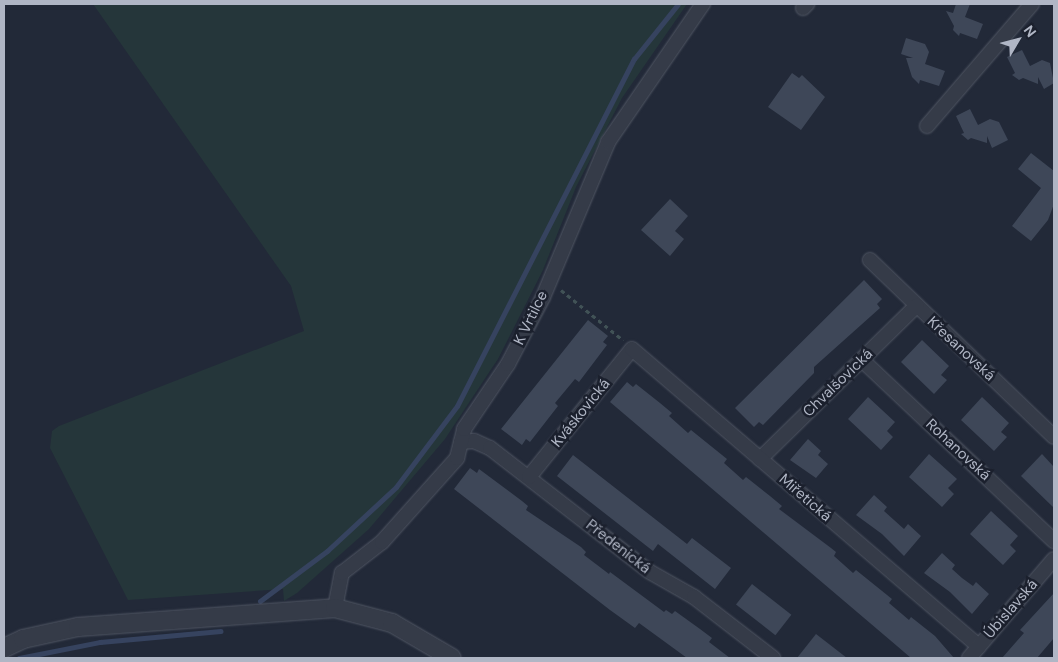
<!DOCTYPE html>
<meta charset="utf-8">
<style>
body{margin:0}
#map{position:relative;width:1058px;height:662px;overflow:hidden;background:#222938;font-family:"DM Sans",sans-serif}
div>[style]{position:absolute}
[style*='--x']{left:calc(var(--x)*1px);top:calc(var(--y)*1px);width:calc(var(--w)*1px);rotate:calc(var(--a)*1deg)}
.green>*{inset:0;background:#25363a}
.stream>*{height:5px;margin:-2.5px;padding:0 2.5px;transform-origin:2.5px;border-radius:2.5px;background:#36435f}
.building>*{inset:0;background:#3e4758;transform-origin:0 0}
.path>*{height:3px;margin-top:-1.5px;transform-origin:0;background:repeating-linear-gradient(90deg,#415256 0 4px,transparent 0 8px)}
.roads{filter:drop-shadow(0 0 1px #505663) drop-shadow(0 0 1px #505663)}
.minor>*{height:14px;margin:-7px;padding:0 7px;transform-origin:7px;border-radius:7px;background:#353b48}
.tertiary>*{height:18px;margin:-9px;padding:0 9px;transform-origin:9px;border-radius:9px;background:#353b48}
span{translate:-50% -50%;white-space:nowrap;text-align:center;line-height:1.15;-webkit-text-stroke:5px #1b202d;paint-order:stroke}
.street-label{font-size:15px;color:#b0b6c5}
.frame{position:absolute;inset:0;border:5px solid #b0b6c5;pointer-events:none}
.north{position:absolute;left:993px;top:15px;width:50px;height:50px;-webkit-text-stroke:4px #1b202d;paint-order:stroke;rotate:53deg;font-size:14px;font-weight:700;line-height:20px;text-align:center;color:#b0b6c5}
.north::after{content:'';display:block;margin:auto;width:18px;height:22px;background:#b0b6c5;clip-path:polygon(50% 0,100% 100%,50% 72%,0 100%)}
</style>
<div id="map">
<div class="green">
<i style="clip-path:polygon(93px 4px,687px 4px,622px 98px,576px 187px,543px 270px,498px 359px,445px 439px,369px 529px,297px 593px,284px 601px,283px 589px,128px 600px,50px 448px,52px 431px,59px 426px,304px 331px,291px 286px)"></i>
</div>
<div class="stream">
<i style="--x:260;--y:601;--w:84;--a:-36.7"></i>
<i style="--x:327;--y:551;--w:94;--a:-42.8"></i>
<i style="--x:396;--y:487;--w:101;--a:-53"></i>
<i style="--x:457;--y:406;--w:390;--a:-63"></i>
<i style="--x:634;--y:59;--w:70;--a:-51.3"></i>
<i style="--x:19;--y:658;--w:83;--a:-11.2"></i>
<i style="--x:100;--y:642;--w:121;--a:-5.2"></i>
</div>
<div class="building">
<i style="clip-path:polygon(956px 4px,970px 4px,965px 17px,983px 24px,977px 39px,960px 33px,959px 36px,953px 30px,954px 26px,946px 11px,953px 13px)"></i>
<i style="clip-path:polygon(906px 38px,925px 44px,929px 52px,925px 64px,945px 71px,939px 86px,920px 80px,919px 84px,912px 77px,906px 58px,913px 58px,901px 54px)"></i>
<i style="clip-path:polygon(1022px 50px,1030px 66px,1042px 60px,1050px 63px,1054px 83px,1044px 89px,1038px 77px,1038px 84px,1023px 78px,1019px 80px,1012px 75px,1015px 73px,1007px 57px)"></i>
<i style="clip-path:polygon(792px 73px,799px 78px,802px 75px,825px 97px,801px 130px,768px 107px)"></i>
<i style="clip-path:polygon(970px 109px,978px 125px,990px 119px,999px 122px,1008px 140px,992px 148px,987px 136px,987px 143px,971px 138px,968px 140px,961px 134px,964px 133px,956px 116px)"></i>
<i style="clip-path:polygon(1031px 153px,1054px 171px,1054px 204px,1048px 220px,1031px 241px,1012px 226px,1041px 188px,1018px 169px)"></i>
<i style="clip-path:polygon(670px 199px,688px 216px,675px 231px,684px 239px,670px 256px,641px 230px)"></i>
<i style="clip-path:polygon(864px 280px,882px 299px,877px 304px,880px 308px,814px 367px,814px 373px,763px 425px,759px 422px,754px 427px,735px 408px)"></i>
<i style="clip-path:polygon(588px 320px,608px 336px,603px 342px,607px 345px,579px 382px,575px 379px,555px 403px,558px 406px,530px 442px,526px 439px,522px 445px,501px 429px)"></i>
<i style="clip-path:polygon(922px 340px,949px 366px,941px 375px,947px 380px,934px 394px,901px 362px)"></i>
<i style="clip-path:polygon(627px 382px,633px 387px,636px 384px,660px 403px,672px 413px,669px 416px,688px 433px,691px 430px,727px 459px,724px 463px,743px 480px,746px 477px,770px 496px,782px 506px,779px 509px,831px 548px,836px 552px,834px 556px,853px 573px,856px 570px,892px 599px,889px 603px,909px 620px,911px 617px,935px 636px,954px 658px,911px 658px,897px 646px,610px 402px)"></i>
<i style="clip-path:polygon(868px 397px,895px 422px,887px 431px,893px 437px,881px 450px,848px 419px)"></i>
<i style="clip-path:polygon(982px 397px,1009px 423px,1001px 432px,1007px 437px,994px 451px,961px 420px)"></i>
<i style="clip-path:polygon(808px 439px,821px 451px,818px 455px,828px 464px,816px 478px,790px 460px)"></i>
<i style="clip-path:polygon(929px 454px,957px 479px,948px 488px,954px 494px,942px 507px,909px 477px)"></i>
<i style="clip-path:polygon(1042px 454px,1054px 467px,1054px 508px,1021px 476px)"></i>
<i style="clip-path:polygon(573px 455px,687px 544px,692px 538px,731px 568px,715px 589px,658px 544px,653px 551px,557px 476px)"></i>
<i style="clip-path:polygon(470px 468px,477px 473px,479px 469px,522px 501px,528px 506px,526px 510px,581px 547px,586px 552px,584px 555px,609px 574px,610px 572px,664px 612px,666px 610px,672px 614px,675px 611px,700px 629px,712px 638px,709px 642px,730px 658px,687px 658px,639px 623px,635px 628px,610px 610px,454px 489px)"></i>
<i style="clip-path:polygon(874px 495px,887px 507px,884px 511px,904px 529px,908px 524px,921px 536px,904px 556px,882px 534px,856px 515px)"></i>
<i style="clip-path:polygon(991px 511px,1018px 536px,1010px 545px,1016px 551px,1003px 565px,970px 534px)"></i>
<i style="clip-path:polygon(942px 553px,955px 565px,952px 569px,962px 578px,973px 586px,976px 582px,989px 594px,972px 614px,950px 592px,924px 573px)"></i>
<i style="left:752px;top:584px;width:50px;height:26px;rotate:38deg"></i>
<i style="clip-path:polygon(1054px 593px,1054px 638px,1037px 658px,1002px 658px,1024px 633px,1020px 630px)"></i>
<i style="clip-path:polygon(816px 634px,847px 658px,797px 658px)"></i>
</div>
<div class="path">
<i style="--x:561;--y:290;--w:80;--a:38.9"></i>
</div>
<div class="roads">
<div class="minor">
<i style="--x:803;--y:8;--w:6;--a:-45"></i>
<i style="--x:927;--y:126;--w:161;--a:-49.3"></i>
<i style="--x:870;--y:260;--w:255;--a:43.9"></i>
<i style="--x:862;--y:360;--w:264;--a:43.3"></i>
<i style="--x:461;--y:442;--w:13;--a:-4"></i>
<i style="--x:474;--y:441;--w:17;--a:24"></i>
<i style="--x:490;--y:448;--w:202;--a:37.8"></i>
<i style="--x:650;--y:572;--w:51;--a:29.6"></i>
<i style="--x:694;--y:597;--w:100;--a:37.7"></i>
<i style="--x:760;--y:459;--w:219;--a:-44.4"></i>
<i style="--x:529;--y:477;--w:164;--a:-51.2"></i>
<i style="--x:632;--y:349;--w:457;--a:40.6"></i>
<i style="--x:335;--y:608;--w:36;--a:-79"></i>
<i style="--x:342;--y:573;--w:51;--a:-37.8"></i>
<i style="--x:382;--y:542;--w:113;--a:-48.2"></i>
<i style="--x:457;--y:458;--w:30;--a:-76"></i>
<i style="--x:464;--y:429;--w:78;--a:-55.9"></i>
<i style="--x:508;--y:364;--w:76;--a:-62.4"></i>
<i style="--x:543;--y:297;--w:168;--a:-67.2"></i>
<i style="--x:608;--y:142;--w:168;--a:-55.5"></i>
<i style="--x:969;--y:658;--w:130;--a:-49.4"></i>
</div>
<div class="tertiary">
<i style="--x:4;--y:648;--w:21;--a:-25"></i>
<i style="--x:23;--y:639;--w:56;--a:-12.3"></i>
<i style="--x:78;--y:627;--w:258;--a:-4.2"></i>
<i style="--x:335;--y:608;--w:59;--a:14.7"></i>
<i style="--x:392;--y:623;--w:69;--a:30.3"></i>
</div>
</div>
<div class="street-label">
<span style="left:531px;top:318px;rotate:-64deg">K Vrtilce</span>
<span style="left:961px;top:349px;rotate:43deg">Křesanovská</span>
<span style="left:838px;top:383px;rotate:-44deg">Chvalšovická</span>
<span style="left:581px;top:413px;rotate:-51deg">Kváskovická</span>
<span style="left:958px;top:450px;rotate:43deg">Rohanovská</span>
<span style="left:805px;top:498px;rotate:41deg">Miřetická</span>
<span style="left:618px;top:547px;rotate:38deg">Předenická</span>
<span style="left:1011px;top:609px;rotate:-49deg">Úbislavská</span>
</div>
<div class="frame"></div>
<div class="north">N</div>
</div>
